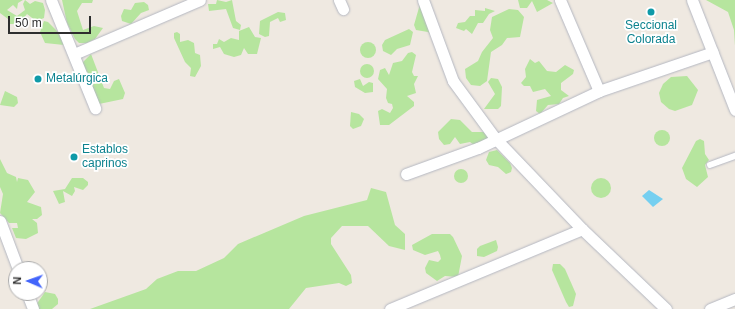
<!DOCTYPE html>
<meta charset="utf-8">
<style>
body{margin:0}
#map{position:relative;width:735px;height:309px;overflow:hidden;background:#efe9e1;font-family:Helvetica,sans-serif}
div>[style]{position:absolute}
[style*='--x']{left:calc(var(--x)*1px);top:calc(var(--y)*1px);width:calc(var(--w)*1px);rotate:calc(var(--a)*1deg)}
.green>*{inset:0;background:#b6e59e}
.round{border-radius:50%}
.water>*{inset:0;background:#75cff0}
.roads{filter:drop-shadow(0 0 1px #b4b7c1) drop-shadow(0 0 1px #b4b7c1)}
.service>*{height:5.5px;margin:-2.75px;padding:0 2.75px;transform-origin:2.75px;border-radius:2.75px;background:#fff}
.minor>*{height:11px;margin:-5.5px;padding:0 5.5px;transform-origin:5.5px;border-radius:5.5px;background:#fff}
.dots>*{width:11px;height:11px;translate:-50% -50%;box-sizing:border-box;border:2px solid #fff;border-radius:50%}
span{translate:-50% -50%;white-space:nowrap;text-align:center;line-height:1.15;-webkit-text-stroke:3.5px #fff;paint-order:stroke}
.culture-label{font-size:12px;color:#0d838f}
.left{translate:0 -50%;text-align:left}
.north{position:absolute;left:8px;top:261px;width:40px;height:40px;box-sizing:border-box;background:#fff;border:1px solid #ababab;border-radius:50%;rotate:272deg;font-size:11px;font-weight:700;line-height:16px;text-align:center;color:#2e2e2e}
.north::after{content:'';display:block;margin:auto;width:14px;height:18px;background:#4264fb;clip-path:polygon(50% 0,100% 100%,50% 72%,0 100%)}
.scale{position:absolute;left:8px;top:16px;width:83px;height:18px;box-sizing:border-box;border:2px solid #2e2e2e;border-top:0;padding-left:5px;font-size:12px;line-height:14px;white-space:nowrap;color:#2e2e2e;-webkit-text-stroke:3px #fff;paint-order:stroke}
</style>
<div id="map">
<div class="green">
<i style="clip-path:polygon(0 0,23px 0,18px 3px,17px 9px,13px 5px,7px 10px,17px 16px,25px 10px,23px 4px,25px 0,30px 4px,35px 1px,43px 3px,45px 10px,44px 18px,36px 21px,27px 14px,19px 24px,9px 24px,8px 19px,0 13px)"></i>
<i style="clip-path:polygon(62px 0,93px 0,92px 3px,82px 3px,77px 11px,83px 30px,94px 26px,103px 28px,95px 39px,87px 43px,79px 43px,75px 39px,67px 23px)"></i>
<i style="clip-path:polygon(217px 0,226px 2px,232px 0,236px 21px,241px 25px,240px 30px,233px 28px,226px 9px,209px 11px,208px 4px,216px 4px)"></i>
<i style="clip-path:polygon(518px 0,547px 0,553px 3px,537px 12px,532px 1px,527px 8px,520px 8px)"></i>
<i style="clip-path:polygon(706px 0,735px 0,735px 46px,734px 30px,728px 12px)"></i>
<i style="clip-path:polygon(144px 2px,148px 5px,149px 10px,141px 13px,131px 24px,122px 21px,121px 16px,124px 9px,131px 10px,135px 3px)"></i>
<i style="clip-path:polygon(420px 4px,438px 25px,440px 31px,433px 37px,428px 32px,416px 30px,414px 25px)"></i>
<i style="clip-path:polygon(485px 8px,495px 11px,489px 14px,483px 23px,478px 23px,472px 34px,466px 29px,464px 31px,456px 28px,458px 23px,465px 22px,470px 16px,475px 16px,475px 10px,485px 11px)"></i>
<i style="clip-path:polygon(509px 9px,518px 10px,524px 17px,520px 37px,507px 38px,502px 45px,491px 52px,487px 81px,480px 86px,471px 85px,466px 78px,465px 69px,478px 61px,482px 52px,493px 38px,490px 30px,492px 17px)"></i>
<i style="clip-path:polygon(278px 12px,285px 13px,286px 20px,280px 22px,278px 18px,270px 22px,269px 36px,265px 37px,259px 34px,260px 21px)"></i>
<i style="clip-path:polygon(44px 21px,48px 22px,59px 33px,64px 45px,45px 43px,40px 32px)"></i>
<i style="clip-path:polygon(249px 27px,255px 37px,261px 38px,257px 54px,248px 54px,244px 48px,241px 55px,234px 57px,224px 54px,220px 47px,213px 49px,213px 44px,217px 44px,219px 39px,224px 42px,231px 38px,239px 40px,239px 31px)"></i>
<i style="clip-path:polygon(409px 29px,413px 32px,410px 45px,397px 49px,391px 55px,383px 51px,382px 45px,385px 40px)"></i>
<i style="clip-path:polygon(177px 32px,180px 34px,180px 42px,188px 40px,194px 43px,195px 53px,200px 55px,201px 66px,195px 77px,190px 76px,191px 68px,185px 62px,174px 38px,174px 33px)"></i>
<i class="round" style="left:360px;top:42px;width:16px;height:16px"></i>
<i style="clip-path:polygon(412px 52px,416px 55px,412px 72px,414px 76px,418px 76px,414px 84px,416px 93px,407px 96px,414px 102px,414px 106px,389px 125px,380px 125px,378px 111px,382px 109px,390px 113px,393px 108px,392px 104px,388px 103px,386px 98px,387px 89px,378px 79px,380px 70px,385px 68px,389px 75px,393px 63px,402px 61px,408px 53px)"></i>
<i style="clip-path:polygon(91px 54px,104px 88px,110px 89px,114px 81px,119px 79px,125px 93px,123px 99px,99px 104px,82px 63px)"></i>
<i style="clip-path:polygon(530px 59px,535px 63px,539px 61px,547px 71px,556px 72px,565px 65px,574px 70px,573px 74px,561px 83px,561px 90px,569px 96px,563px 98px,559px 104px,548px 105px,540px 114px,536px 111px,537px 100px,551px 96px,545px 89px,533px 92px,530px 86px,524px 86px,521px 83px,526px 77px,525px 69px)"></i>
<i class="round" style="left:360px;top:64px;width:14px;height:14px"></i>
<i style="clip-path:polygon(687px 76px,698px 90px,692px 105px,675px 111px,669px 109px,661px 102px,659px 93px,663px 84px,671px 77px)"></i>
<i style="clip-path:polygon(491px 78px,498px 79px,502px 87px,501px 106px,498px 109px,484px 109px,495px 94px,488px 82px)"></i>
<i style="clip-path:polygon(360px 79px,363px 86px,369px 82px,373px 83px,373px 92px,365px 93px,355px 87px,354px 81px)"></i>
<i style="clip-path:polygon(5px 91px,17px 97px,18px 103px,14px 107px,0 105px)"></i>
<i style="clip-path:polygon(351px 112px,359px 114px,364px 119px,361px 126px,353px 129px,350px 126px)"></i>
<i style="clip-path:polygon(451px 119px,460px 120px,472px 132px,484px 132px,492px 138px,477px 147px,470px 142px,460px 144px,455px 137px,450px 144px,444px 145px,439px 139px,438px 132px)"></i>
<i class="round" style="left:654px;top:130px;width:16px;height:16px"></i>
<i style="clip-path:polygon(700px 139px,704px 141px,705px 154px,709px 160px,705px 165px,708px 177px,697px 187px,686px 179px,682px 168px,696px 141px)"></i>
<i style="clip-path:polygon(497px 150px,510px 163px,512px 168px,511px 172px,506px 174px,498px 167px,489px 165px,486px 160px,489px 152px)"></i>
<i style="clip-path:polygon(0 159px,7px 173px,16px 177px,17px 182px,18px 178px,28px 180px,35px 192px,27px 202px,41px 207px,42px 215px,37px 219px,32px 219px,37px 223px,38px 233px,26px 239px,16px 238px,12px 228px,18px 228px,17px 223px,9px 223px,0 213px,3px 194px,0 187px)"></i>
<i class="round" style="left:454px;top:169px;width:14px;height:14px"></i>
<i class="round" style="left:591px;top:178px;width:20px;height:20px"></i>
<i style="clip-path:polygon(72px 178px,83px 178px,88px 182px,88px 185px,83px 190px,74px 187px,75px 191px,72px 196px,63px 191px,65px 202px,59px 204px,53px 191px,65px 189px)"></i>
<i style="clip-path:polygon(371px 188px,386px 192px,395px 225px,405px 234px,405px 250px,389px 246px,368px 226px,342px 226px,331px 238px,331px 244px,351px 275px,352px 283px,346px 286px,339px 283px,306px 288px,289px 309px,90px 309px,146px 289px,157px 279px,178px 271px,196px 271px,224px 258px,238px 244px,304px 216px,367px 200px)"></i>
<i style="clip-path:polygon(432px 234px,450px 234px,453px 237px,462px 256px,458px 277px,445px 276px,437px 281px,426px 273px,425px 268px,429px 260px,438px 262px,441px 259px,440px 255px,438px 251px,425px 255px,413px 250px,412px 245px)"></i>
<i style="clip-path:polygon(496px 240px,498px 247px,497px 251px,484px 257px,477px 256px,477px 249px,480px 246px)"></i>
<i style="clip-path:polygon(553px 264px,560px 264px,565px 269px,576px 294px,573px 306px,569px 307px,566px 302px,552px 270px)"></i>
<i style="clip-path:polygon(45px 292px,55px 294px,58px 299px,58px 304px,52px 309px,37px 309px,36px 305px)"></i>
</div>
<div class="water">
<i style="clip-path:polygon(649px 190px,663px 199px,653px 207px,642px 196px)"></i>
</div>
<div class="roads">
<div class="service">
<i style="--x:710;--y:165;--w:27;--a:-20"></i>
</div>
<div class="minor">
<i style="--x:51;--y:0;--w:117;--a:67.8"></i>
<i style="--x:339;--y:0;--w:10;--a:66"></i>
<i style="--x:423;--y:0;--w:86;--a:69.7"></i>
<i style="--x:453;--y:81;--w:71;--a:53.6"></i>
<i style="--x:495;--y:138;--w:126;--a:46.3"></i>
<i style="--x:582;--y:229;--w:116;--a:43.6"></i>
<i style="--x:560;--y:0;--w:99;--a:66.8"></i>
<i style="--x:692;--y:0;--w:118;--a:68.6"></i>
<i style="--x:74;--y:54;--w:137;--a:-23.2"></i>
<i style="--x:406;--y:174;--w:77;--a:-19.9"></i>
<i style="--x:478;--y:148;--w:134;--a:-25.2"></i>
<i style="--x:599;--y:91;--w:120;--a:-18.9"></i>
<i style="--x:0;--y:221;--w:51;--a:69.4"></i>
<i style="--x:27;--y:293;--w:17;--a:69"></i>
<i style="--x:390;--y:309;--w:208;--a:-22.6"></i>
<i style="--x:710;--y:309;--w:27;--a:-22"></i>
</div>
</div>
<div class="dots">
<i style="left:651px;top:12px;background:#0f9aa8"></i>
<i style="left:38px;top:79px;background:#0f9aa8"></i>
<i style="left:74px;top:157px;background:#0f9aa8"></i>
</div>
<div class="culture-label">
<span style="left:651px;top:33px">Seccional<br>Colorada</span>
<span class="left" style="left:46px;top:79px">Metalúrgica</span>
<span class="left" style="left:82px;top:157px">Establos<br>caprinos</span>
</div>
<div class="north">N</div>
<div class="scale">50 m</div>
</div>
